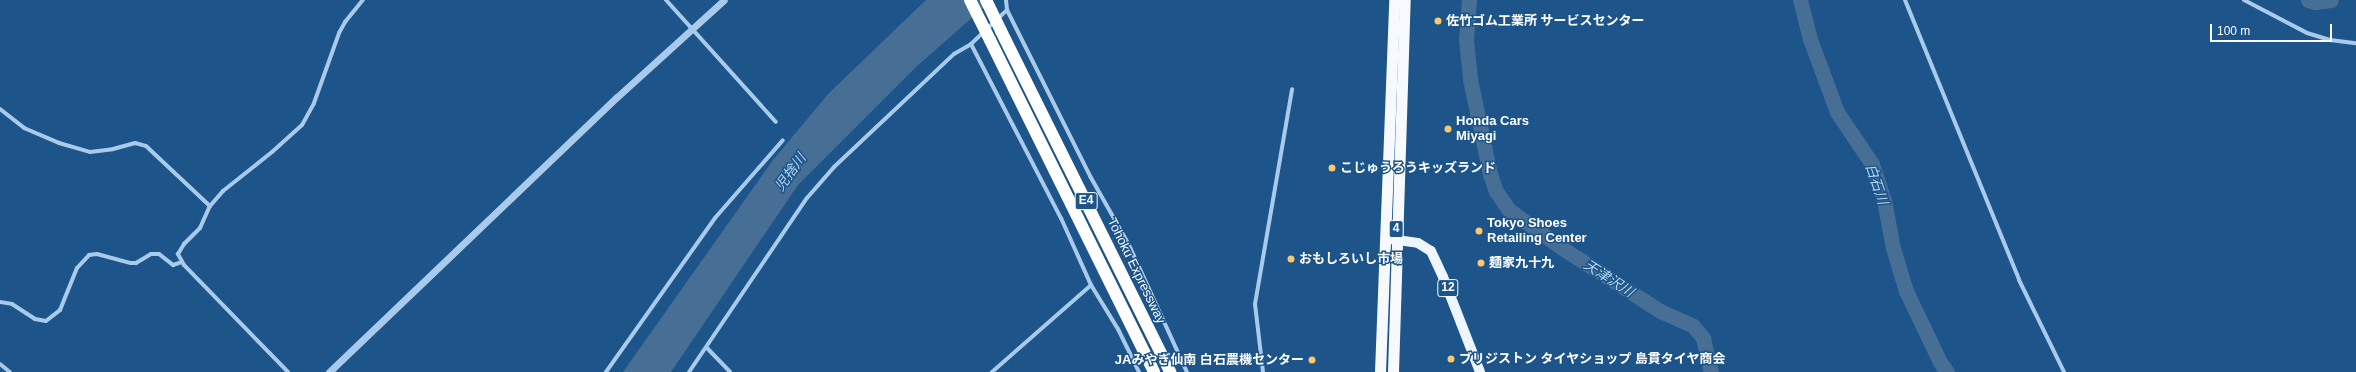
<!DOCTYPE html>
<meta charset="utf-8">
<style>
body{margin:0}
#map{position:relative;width:2356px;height:372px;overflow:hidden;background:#1d5489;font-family:Arial,"Noto Sans JP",sans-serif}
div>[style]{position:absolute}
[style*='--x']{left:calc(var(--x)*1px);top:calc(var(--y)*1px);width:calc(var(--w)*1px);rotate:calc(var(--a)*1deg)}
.water>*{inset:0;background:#476e94}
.river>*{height:15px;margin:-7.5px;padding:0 7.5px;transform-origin:7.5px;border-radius:7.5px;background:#476e94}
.minor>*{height:4px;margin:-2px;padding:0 2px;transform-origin:2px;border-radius:2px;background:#a8cbec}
.tertiary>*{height:7px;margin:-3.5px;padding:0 3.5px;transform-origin:3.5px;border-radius:3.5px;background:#a8cbec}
.primary>*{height:10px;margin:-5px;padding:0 5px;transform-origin:5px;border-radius:5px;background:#edf5ff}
.trunk>*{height:11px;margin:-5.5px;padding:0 5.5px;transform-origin:5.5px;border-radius:5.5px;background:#f6faff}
.motorway>*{height:12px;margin:-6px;padding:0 6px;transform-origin:6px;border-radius:6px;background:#fff}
.motorway-bridge>*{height:12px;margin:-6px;padding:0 6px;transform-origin:6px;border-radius:6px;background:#fff}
.dots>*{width:11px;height:11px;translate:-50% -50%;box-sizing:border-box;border:2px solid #1d5489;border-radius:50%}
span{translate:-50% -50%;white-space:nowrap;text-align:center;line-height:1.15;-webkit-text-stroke:3px #1d5489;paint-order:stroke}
.shield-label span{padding:1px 3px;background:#1d5489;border:1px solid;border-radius:3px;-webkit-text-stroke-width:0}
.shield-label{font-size:12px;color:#fff;font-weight:700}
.poi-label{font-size:13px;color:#fff;font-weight:700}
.left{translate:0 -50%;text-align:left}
.right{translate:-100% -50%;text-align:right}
.street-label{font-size:13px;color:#fff}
.water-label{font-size:14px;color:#b4d5f3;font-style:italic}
.scale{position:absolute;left:2210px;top:24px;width:122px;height:18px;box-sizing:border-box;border:2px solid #fff;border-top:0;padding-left:5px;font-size:12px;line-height:14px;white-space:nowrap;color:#fff;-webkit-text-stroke:3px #1d5489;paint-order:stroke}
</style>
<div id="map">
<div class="water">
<i style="clip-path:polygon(926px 0,992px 0,916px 67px,798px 185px,671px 372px,623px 372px,773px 160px,829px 93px)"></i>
</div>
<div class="river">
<i style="--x:1469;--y:0;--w:40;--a:94.3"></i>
<i style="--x:1466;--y:40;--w:39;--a:84"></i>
<i style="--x:1470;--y:79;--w:97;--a:78.1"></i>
<i style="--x:1490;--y:174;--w:18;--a:71"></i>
<i style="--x:1496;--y:191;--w:23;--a:56"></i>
<i style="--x:1509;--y:210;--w:65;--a:35.6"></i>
<i style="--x:1562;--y:248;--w:117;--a:32.7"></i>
<i style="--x:1660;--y:311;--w:36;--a:24"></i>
<i style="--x:1693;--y:326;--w:16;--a:50"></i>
<i style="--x:1703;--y:338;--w:35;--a:77"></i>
<i style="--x:1800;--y:0;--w:40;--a:75.6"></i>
<i style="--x:1810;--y:39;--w:78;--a:69.7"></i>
<i style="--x:1837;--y:112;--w:63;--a:56.1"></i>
<i style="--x:1872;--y:164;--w:38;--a:72"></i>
<i style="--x:1884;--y:200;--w:49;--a:79.4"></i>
<i style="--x:1893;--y:248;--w:45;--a:73.2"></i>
<i style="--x:1906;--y:291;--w:79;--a:64.4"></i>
<i style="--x:1940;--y:362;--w:12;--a:55"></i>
<i style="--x:2308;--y:0;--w:7;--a:16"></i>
<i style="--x:2315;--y:2;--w:16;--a:-7"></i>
</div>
<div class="minor">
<i style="--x:666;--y:0;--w:164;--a:48"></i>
<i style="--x:1006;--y:0;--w:10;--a:84"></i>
<i style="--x:1007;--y:10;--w:186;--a:63.4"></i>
<i style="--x:1090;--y:176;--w:79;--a:60.5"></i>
<i style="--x:1129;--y:245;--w:140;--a:65.5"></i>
<i style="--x:1905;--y:0;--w:302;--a:67.8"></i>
<i style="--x:2019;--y:280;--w:102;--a:63.9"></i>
<i style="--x:2244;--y:0;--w:71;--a:27.6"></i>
<i style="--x:2307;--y:33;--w:24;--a:17"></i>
<i style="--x:2330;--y:40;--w:26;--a:7"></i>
<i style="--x:971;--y:44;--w:196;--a:62.7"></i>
<i style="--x:1061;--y:218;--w:73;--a:65.9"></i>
<i style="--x:1091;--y:285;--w:52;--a:58.5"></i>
<i style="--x:1118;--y:329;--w:48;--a:64"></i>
<i style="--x:0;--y:109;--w:31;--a:38"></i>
<i style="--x:24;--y:128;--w:38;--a:23"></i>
<i style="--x:59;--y:143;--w:32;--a:16"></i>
<i style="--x:90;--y:152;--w:23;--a:-7"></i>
<i style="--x:113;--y:149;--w:23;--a:-15"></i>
<i style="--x:135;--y:143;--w:11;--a:15"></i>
<i style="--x:146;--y:146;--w:88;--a:43.2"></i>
<i style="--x:0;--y:302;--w:12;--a:9"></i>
<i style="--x:12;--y:304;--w:27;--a:33"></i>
<i style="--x:35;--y:319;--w:11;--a:10"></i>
<i style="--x:46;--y:321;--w:18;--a:-38"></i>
<i style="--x:60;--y:310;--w:45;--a:-68"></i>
<i style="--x:77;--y:268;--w:18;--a:-47"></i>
<i style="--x:89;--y:255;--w:8;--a:-7"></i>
<i style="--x:97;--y:254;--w:35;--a:15"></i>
<i style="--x:131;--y:263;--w:5;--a:0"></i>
<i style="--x:136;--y:263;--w:17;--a:-31"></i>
<i style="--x:151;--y:254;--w:8;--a:0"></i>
<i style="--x:159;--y:254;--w:18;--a:38"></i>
<i style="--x:173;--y:265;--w:9;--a:-18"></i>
<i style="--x:707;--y:348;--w:33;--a:46"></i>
<i style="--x:0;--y:364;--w:13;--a:39"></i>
<i style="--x:288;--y:372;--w:149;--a:-134.2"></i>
<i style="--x:184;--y:265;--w:13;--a:-119"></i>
<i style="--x:178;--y:254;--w:12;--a:-59"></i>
<i style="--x:184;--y:244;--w:23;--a:-45"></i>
<i style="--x:200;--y:228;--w:24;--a:-66"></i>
<i style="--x:210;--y:206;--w:20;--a:-49"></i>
<i style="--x:223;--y:191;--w:63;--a:-38.5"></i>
<i style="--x:272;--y:152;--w:40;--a:-42"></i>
<i style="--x:302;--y:125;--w:25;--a:-61"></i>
<i style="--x:314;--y:103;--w:74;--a:-70.3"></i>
<i style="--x:339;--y:33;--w:13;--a:-61"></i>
<i style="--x:345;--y:22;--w:28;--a:-51"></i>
<i style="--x:606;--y:372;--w:189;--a:-54.7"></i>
<i style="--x:715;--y:218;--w:103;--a:-48.9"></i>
<i style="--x:689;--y:372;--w:210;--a:-55.9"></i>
<i style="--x:807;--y:198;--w:41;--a:-48.9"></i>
<i style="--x:834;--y:167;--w:165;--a:-43.3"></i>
<i style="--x:954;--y:54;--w:20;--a:-30"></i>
<i style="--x:971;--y:44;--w:50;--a:-43.4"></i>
<i style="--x:992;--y:372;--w:132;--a:-41.3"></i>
<i style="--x:1263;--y:372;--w:68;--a:-96.7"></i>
<i style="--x:1255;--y:304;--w:218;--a:-80.2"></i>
</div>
<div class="tertiary">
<i style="--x:329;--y:372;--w:398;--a:-43.7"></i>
<i style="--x:617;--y:97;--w:144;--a:-42.2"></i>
</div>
<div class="primary">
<i style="--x:1390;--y:239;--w:28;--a:8"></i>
<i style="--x:1418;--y:243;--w:15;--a:32"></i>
<i style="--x:1431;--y:251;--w:29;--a:65"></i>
<i style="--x:1443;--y:277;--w:102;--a:68.7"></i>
</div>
<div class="trunk">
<i style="--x:1380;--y:372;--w:372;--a:-87.8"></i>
<i style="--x:1393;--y:372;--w:372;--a:-88.2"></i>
</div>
<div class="motorway">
<i style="--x:1001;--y:31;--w:381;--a:63.6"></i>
<i style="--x:990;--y:40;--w:370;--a:63.7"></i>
</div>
<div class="motorway-bridge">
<i style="--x:970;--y:0;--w:45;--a:63.4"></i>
<i style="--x:986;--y:0;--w:34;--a:64"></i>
</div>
<div class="dots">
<i style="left:1438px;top:21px;background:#fbc767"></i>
<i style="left:1448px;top:129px;background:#fbc767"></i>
<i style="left:1332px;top:168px;background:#fbc767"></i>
<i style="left:1479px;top:231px;background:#fbc767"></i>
<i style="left:1291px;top:259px;background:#fbc767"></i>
<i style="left:1481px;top:263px;background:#fbc767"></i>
<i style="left:1451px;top:359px;background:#fbc767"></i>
<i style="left:1312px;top:360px;background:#fbc767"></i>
</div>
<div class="shield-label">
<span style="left:1086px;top:201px">E4</span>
<span style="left:1396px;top:229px">4</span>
<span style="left:1448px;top:288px">12</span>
</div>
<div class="poi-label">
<span class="left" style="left:1446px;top:21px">佐竹ゴム工業所 サービスセンター</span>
<span class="left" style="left:1456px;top:129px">Honda Cars<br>Miyagi</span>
<span class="left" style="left:1340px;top:168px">こじゅうろうキッズランド</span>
<span class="left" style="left:1487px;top:231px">Tokyo Shoes<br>Retailing Center</span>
<span class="left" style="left:1299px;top:259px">おもしろいし市場</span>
<span class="left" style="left:1489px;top:263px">麺家九十九</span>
<span class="left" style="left:1459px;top:359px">ブリジストン タイヤショップ 島貫タイヤ商会</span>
<span class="right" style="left:1304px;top:360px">JAみやぎ仙南 白石農機センター</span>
</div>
<div class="street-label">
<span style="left:1136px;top:271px;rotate:64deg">Tohoku Expressway</span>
</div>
<div class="water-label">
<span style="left:790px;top:172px;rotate:-54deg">児捨川</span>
<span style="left:1877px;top:184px;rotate:71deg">白石川</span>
<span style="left:1609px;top:278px;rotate:33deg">天津沢川</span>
</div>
<div class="scale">100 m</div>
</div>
